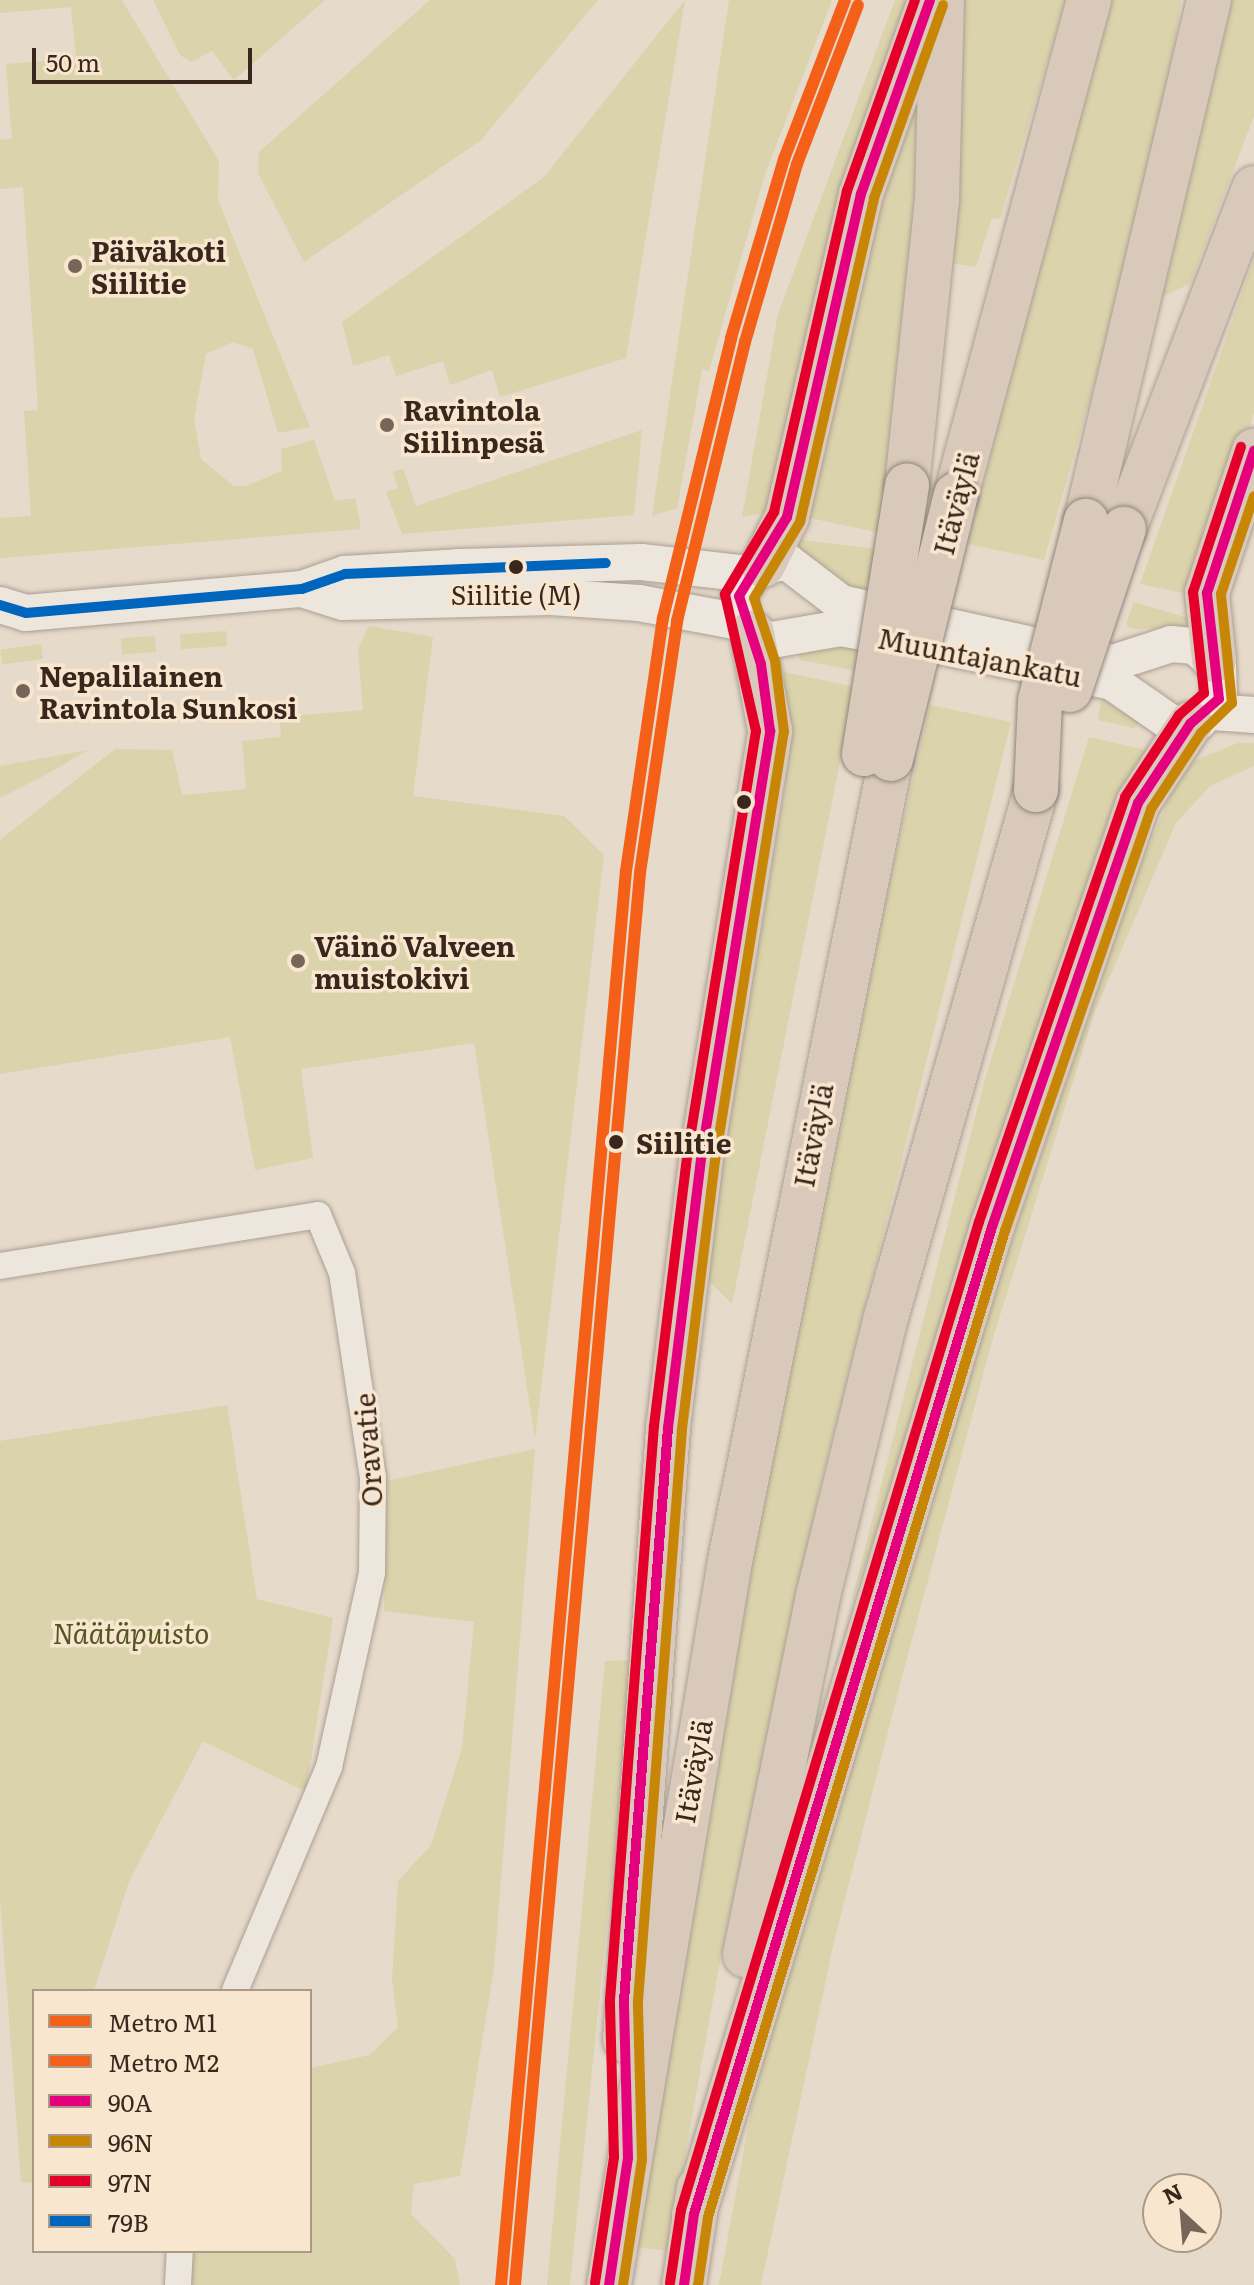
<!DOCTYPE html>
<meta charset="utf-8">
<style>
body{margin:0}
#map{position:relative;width:1254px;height:2285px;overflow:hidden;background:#e6daca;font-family:Literata,serif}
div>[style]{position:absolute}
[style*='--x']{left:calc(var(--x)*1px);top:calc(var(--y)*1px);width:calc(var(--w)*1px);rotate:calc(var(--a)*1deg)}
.green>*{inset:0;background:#dad3ab;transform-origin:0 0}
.roads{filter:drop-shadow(0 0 2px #ab9f94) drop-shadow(0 0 2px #ab9f94)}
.street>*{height:26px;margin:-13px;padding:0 13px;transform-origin:13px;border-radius:13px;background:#ede6dd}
.secondary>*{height:36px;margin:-18px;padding:0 18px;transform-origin:18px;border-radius:18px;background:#ede6dd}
.highway>*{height:44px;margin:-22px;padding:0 22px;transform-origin:22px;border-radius:22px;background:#d9c9bb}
.bridges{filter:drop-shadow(0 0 2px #90857b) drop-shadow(0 0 2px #90857b)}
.highway-bridge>*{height:44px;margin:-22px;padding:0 22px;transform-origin:22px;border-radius:22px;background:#d9c9bb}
.bus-1>*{height:10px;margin:-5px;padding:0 5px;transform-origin:5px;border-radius:5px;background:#e5007d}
.bus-2>*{height:10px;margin:-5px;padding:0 5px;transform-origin:5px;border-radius:5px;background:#c88607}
.bus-3>*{height:10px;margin:-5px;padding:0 5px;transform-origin:5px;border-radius:5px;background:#e4002b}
.bus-4>*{height:10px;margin:-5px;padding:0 5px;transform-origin:5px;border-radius:5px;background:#0065bd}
.metro-1>*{height:12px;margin:-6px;padding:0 6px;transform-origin:6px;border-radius:6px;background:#f56019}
.metro-2>*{height:12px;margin:-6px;padding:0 6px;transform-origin:6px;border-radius:6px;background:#f56019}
.dots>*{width:22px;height:22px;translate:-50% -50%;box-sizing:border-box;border:4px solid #f8e6cf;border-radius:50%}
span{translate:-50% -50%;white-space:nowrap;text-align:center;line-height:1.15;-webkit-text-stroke:7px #f8e6cf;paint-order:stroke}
.bus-label{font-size:26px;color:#39261c}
.poi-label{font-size:28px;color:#39261c;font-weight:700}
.left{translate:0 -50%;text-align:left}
.street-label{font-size:28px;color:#39261c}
.stop-label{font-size:28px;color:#39261c;font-weight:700}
.park-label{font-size:28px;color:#515721;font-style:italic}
.legend{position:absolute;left:32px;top:1989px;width:280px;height:264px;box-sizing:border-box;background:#f8e6cf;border:2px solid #ac9987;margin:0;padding:10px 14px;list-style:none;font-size:24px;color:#39261c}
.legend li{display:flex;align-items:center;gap:16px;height:40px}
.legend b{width:40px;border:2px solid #ac9987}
.north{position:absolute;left:1142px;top:2173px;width:80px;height:80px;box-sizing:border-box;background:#f8e6cf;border:2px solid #ac9987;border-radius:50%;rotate:334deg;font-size:22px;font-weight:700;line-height:32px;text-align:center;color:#39261c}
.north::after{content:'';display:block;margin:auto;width:28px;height:36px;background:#766559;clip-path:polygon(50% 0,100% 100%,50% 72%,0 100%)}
.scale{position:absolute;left:32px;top:48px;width:220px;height:36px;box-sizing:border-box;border:4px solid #39261c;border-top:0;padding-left:10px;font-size:24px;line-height:28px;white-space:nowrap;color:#39261c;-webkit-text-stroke:6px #f8e6cf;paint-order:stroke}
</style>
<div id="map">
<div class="green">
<i style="clip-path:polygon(0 0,122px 0,219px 161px,218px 200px,310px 427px,278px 433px,253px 349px,233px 342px,206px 354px,194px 419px,201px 459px,234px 486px,246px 486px,282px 471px,281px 449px,314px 440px,335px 501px,355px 498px,361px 529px,0 558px,0 518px,31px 516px,24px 411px,38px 410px,23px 187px,0 189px,0 140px,12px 139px,6px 64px,76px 58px,71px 7px,0 13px)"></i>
<i style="clip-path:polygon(153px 0,325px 0,234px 80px,212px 51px,191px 62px,180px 55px)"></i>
<i style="clip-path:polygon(430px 0,598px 0,481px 140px,304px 262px,258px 173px,259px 152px)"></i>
<i style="clip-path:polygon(685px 0,626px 358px,500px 397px,492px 370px,450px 385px,443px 361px,396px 376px,389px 355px,353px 366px,342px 322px,544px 177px)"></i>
<i style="clip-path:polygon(729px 0,832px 0,764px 177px,709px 371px,702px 370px,677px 508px,652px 516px)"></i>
<i style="clip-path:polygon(895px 0,912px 0,783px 497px,765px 513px,742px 517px,778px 314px)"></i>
<i style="clip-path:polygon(964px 0,1066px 0,1000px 219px,992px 218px,976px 267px,947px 262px)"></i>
<i style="clip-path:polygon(1113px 0,1181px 0,1157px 163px,1044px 560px,968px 544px,1072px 124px)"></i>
<i style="clip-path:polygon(1232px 0,1254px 0,1254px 116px,1190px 284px,1162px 296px)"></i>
<i style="clip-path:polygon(927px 39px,918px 207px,881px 533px,800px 516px,867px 223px)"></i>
<i style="clip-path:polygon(1254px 259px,1254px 412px,1194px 595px,1140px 584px)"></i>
<i style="clip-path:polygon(642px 430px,634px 515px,402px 534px,386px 492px,398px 488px,393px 472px,403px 469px,416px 506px)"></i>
<i style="clip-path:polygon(801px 540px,878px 549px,871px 595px,832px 577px,796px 546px)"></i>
<i style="clip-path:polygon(1134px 602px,1192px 619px,1192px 627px,1133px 629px,1126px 625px)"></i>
<i style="clip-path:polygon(369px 626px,433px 637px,413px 796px,564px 816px,604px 855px,535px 1439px,474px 1043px,301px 1069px,313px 1158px,255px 1170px,230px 1037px,0 1074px,0 840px,115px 749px,172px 750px,182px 795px,246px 789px,242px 741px,281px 737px,279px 717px,363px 710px,358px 649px)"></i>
<i style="left:226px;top:631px;width:15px;height:46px;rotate:86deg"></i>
<i style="left:155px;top:636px;width:16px;height:34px;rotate:86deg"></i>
<i style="left:41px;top:644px;width:15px;height:41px;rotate:82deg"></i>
<i style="clip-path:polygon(815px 644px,863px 648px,858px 671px,800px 660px,796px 650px)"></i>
<i style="clip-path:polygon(784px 672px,855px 687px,732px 1304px,703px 1275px,786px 785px)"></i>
<i style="clip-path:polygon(1102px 697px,1140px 722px,1134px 728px,1098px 720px)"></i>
<i style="clip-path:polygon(930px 705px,1011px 722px,820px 1487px,720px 1961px,668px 2251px,636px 2247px,744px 1581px,858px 1018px)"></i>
<i style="clip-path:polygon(1089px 737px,1150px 751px,850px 1607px,985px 1079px)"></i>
<i style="clip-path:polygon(1238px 743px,1254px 743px,1254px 766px,1210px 786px,1176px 823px,1095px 1011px,993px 1338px,903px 1673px,834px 1942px,761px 2285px,719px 2285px,762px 2052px,877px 1635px,1138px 872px,1176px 782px,1194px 761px)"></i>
<i style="clip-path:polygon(88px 750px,49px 773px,0 798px,0 766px)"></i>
<i style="clip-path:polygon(227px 1405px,257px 1599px,333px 1618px,306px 1792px,203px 1741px,129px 1881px,94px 1991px,34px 1991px,34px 2183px,21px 2182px,0 1898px,0 1441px)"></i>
<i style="clip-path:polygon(535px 1449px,494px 1969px,460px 2176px,414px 2184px,411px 2214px,455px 2259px,460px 2285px,190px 2285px,189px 2251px,310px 2251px,310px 2068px,370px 2055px,398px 2027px,392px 1979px,398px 1881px,431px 1845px,462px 1748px,474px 1622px,384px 1611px,386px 1481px)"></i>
<i style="clip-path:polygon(634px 1660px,570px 2285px,547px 2285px,605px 1661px)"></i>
</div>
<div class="roads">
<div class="street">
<i style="--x:0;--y:1266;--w:322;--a:-9.1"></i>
<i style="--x:318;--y:1215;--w:63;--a:67.5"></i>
<i style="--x:342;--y:1273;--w:206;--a:81.4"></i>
<i style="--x:373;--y:1477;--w:96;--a:90.6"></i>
<i style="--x:372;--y:1573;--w:199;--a:102.5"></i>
<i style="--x:329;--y:1767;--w:243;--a:112.8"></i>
<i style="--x:178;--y:2285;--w:34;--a:-87"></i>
</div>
<div class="secondary">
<i style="--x:786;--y:561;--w:69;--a:37.4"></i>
<i style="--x:841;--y:603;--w:279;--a:12.4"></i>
<i style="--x:1113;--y:663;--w:61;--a:-18.1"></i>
<i style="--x:1171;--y:644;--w:24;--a:5"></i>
<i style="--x:1195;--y:646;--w:31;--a:42"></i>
<i style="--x:1218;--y:667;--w:32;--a:88"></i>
<i style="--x:1219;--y:699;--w:31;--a:132"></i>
<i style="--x:1198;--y:722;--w:24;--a:173"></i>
<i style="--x:1174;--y:725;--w:75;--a:-145.3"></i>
<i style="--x:1112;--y:682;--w:177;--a:-168.2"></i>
<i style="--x:939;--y:646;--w:100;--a:-169.6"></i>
<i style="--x:841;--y:628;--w:76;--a:170.2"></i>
<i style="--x:766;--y:641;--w:31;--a:-138"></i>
<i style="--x:743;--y:620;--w:24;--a:-99"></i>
<i style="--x:739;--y:596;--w:32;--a:-58"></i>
<i style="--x:756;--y:569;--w:31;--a:-15"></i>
<i style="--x:302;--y:589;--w:43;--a:17.6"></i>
<i style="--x:343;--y:602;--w:208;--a:-1.4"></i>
<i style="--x:551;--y:597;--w:88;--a:3.9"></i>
<i style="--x:639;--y:603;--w:108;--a:10.7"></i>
<i style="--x:0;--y:605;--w:27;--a:17"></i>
<i style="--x:26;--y:613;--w:277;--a:-5"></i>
<i style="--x:302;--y:589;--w:46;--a:-19.2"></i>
<i style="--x:345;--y:574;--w:113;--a:-3.5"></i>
<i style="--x:458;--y:567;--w:183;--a:-1.6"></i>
<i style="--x:641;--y:562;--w:110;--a:6.3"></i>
<i style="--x:1212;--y:712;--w:42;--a:4.1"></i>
</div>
<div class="highway">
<i style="--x:907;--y:485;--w:286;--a:-84"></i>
<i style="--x:937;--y:201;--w:201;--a:-88.6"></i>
<i style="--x:956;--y:495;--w:513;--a:-74.96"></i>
<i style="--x:1086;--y:521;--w:535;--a:-76.72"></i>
<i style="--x:1124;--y:529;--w:365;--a:-69.1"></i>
<i style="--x:763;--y:565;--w:54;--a:-63.4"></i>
<i style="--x:787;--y:517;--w:331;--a:-77.1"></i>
<i style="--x:861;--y:194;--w:206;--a:-70.4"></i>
<i style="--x:1214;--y:660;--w:67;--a:-96"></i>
<i style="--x:1207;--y:593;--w:150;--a:-71.7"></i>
<i style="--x:745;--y:1955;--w:366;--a:-78.5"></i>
<i style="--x:818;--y:1596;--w:290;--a:-76.3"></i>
<i style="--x:887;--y:1314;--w:545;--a:-74.13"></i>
<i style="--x:625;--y:2040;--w:614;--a:-85.98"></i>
<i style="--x:668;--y:1428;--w:271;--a:-83"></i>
<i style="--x:701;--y:1159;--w:434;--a:-80.8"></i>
<i style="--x:770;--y:731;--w:100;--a:-100.4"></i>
<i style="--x:694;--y:2214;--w:1031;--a:-73.2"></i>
<i style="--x:992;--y:1227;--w:448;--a:-71"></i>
<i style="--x:1138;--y:803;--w:95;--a:-56.6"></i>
<i style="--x:609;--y:2285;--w:734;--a:-80.51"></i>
<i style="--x:730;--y:1561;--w:818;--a:-78.65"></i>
<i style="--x:684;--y:2285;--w:98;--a:-81.2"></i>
</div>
</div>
<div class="bridges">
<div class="highway-bridge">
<i style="--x:1070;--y:690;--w:170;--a:-71.5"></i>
<i style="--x:864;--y:754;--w:272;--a:-80.9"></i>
<i style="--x:891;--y:759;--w:272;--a:-76.2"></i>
<i style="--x:1036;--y:790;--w:89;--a:-87.4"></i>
<i style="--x:1040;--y:701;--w:186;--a:-75.7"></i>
</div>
</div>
<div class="bus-1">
<i style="--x:609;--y:2285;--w:128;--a:-81.5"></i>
<i style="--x:628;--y:2158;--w:157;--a:-91.5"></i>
<i style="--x:624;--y:2001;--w:575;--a:-85.61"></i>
<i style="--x:668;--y:1428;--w:271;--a:-83"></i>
<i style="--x:701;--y:1159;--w:434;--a:-80.8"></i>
<i style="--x:770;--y:731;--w:68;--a:-97.7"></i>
<i style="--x:761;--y:664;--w:71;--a:-107.9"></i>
<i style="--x:739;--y:596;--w:92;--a:-58.7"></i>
<i style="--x:787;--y:517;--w:331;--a:-77.1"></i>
<i style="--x:861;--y:194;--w:206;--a:-70.4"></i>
<i style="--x:684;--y:2285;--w:72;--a:-82"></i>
<i style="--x:694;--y:2214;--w:1031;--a:-73.2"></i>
<i style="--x:992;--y:1227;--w:448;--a:-71"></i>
<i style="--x:1138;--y:803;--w:95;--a:-56.6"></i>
<i style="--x:1190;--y:724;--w:38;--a:-41"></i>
<i style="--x:1219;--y:699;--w:107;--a:-96.5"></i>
<i style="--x:1207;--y:593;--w:150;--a:-71.7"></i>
</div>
<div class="bus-2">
<i style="--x:623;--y:2285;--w:127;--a:-81.4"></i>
<i style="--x:642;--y:2159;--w:158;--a:-91.5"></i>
<i style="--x:638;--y:2001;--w:574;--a:-85.6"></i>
<i style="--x:682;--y:1429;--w:270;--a:-83"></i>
<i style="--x:715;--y:1161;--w:435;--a:-80.9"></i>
<i style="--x:784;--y:732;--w:72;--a:-97.2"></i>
<i style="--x:775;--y:661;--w:66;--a:-108.4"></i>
<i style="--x:754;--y:598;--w:89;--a:-58.8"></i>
<i style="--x:800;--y:522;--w:332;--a:-77.1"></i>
<i style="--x:874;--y:198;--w:205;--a:-70.3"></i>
<i style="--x:698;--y:2285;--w:69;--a:-81.6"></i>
<i style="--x:708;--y:2217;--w:1030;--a:-73.24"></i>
<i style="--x:1005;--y:1231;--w:447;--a:-70.9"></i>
<i style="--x:1151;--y:809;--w:91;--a:-56.7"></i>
<i style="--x:1201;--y:733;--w:43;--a:-44.1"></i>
<i style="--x:1232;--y:703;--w:110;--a:-95.8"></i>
<i style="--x:1221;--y:594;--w:103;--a:-71.4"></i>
</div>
<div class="bus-3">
<i style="--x:595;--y:2283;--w:127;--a:-81.4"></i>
<i style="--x:614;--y:2157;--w:157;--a:-91.5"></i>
<i style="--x:610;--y:2000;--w:576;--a:-85.62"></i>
<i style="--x:654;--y:1426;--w:271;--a:-83"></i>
<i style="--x:687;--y:1157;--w:432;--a:-80.8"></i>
<i style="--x:756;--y:731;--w:140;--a:-102.8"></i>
<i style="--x:725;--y:594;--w:96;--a:-59.1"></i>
<i style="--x:774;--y:512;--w:329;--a:-77.2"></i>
<i style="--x:847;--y:191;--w:203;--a:-70.4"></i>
<i style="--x:670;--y:2283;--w:74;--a:-81.4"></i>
<i style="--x:681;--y:2210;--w:1032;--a:-73.22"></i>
<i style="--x:979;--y:1222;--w:449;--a:-71"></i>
<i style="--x:1125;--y:797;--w:98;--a:-56.6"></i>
<i style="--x:1179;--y:715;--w:33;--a:-41"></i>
<i style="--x:1204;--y:693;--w:102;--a:-96.2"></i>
<i style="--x:1193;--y:592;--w:153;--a:-71.7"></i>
</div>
<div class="bus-4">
<i style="--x:0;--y:605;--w:27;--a:17"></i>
<i style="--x:26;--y:613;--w:277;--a:-5"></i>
<i style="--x:302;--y:589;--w:46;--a:-19.2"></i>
<i style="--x:345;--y:574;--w:261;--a:-2.4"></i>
</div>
<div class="metro-1">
<i style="--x:501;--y:2285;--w:1420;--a:-84.95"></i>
<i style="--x:626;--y:871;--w:256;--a:-81.7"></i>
<i style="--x:663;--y:618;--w:288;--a:-76.3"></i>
<i style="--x:731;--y:338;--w:187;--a:-73.5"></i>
<i style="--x:784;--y:159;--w:170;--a:-69"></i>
</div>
<div class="metro-2">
<i style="--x:515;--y:2285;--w:1418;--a:-84.94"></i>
<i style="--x:640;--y:873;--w:255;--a:-81.6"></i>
<i style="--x:677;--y:621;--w:287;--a:-76.3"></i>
<i style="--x:745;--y:342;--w:185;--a:-73.7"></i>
<i style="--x:797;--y:164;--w:170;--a:-69"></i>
</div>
<div class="dots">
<i style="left:75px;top:266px;background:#766559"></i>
<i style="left:387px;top:425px;background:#766559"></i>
<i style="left:516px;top:567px;background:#39261c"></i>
<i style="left:23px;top:691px;background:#766559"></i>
<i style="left:744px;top:802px;background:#39261c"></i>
<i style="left:298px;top:961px;background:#766559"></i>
<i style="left:616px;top:1142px;background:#39261c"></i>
</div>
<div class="bus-label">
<span style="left:516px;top:594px">Siilitie (M)</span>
</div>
<div class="poi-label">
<span class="left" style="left:91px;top:266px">Päiväkoti<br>Siilitie</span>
<span class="left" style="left:403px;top:425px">Ravintola<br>Siilinpesä</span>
<span class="left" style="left:39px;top:691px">Nepalilainen<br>Ravintola Sunkosi</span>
<span class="left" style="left:314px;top:961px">Väinö Valveen<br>muistokivi</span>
</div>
<div class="street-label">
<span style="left:955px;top:503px;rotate:-75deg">Itäväylä</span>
<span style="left:980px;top:656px;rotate:11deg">Muuntajankatu</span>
<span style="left:812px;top:1135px;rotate:-79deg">Itäväylä</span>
<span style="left:367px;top:1450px;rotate:-94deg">Oravatie</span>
<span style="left:692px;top:1771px;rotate:-80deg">Itäväylä</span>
</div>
<div class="stop-label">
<span class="left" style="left:636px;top:1142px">Siilitie</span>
</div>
<div class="park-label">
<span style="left:131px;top:1632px">Näätäpuisto</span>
</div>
<ul class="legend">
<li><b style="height:10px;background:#f56019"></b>Metro M1</li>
<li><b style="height:10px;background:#f56019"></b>Metro M2</li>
<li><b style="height:10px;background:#e5007d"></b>90A</li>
<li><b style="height:10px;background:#c88607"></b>96N</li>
<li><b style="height:10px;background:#e4002b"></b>97N</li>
<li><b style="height:10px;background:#0065bd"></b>79B</li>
</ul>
<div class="north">N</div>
<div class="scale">50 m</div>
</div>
